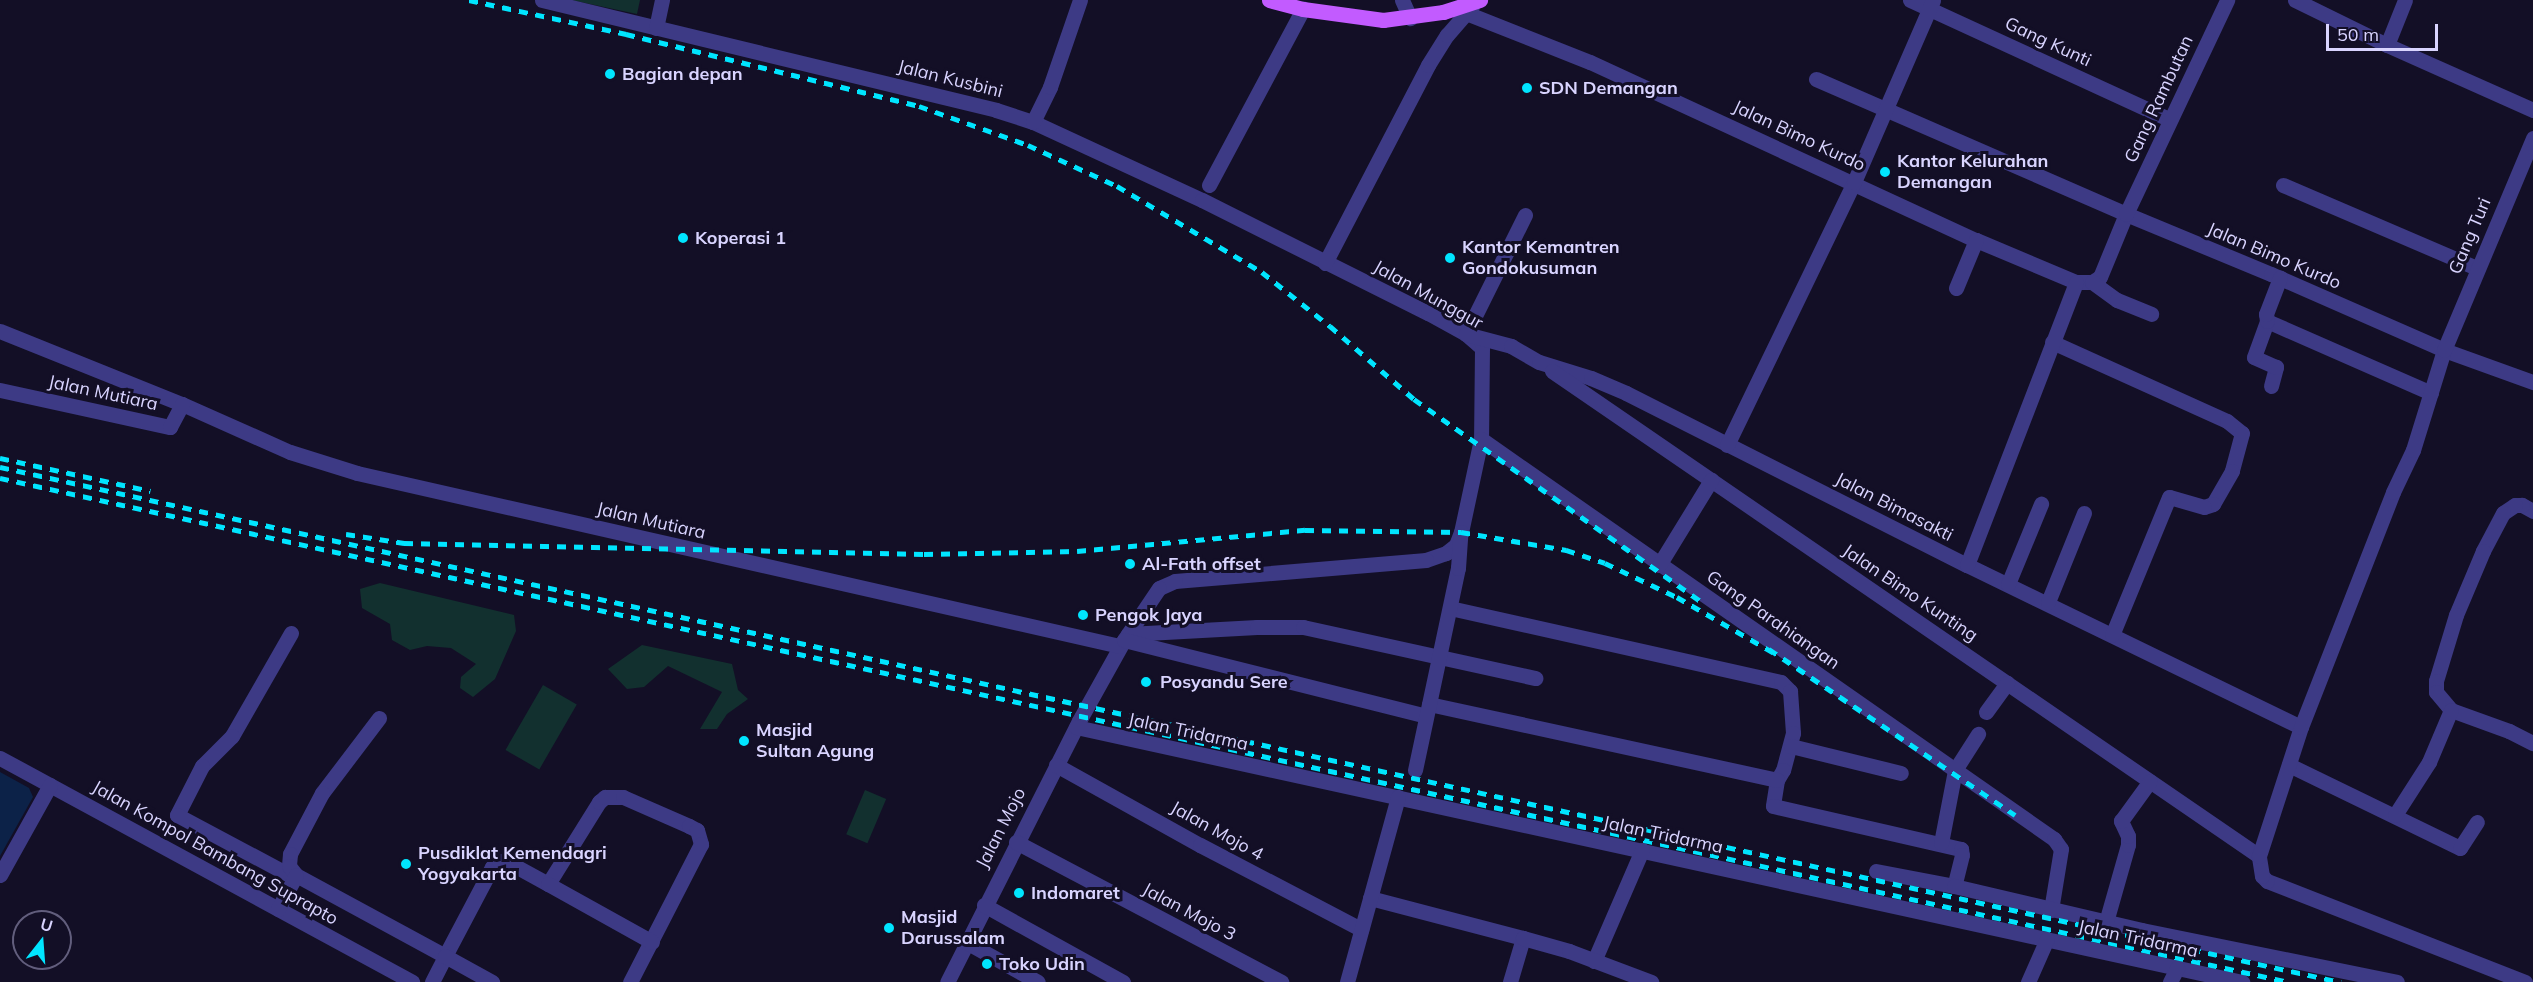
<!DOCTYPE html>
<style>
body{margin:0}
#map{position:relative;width:2533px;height:982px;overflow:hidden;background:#130f26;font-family:Mulish,sans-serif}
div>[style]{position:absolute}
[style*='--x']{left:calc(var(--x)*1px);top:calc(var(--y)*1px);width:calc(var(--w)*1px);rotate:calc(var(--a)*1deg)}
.green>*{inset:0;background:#12302f;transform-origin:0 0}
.water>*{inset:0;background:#0c2248}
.minor>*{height:15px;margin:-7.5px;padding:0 7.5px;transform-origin:7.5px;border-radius:7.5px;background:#3d3a85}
.major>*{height:15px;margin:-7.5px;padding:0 7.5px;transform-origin:7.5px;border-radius:7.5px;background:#c25bff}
.rail>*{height:4.5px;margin-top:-2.25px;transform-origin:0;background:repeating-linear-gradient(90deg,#00e5ff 0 9px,transparent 0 17px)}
.dots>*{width:16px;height:16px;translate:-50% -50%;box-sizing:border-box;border:3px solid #130f26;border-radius:50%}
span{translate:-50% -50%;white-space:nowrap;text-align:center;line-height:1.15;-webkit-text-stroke:6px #130f26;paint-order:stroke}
.street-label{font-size:18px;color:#d9d4ff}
.poi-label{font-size:18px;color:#d9d4ff;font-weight:700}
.left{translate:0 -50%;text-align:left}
.north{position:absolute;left:12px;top:910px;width:60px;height:60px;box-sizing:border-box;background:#130f26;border:2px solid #625e7d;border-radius:50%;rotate:17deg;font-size:16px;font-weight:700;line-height:24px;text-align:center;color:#d9d4ff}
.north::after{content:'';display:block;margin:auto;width:21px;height:27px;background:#00e5ff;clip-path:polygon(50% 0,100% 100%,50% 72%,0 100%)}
.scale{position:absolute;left:2326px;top:24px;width:112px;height:27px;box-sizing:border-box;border:3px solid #d9d4ff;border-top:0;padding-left:8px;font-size:18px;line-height:21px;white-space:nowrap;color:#d9d4ff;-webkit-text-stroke:4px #130f26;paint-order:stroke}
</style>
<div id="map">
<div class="green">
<i style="clip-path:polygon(571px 0,640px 0,637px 14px)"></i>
<i style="clip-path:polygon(380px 583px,514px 615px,516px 631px,495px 679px,473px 697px,460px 688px,461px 677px,476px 664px,451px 648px,427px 646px,410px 650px,392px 640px,390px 624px,362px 608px,360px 589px)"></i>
<i style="clip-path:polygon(642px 645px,732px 664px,738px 690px,748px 699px,727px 714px,717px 729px,700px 729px,722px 692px,668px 666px,644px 687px,627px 689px,608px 669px)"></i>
<i style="left:543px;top:685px;width:39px;height:75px;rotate:30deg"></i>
<i style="left:865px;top:790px;width:23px;height:48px;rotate:23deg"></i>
</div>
<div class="water">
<i style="clip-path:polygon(0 772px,29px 788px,33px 797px,0 856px)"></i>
</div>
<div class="minor">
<i style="--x:542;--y:0;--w:467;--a:13.6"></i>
<i style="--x:996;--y:110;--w:39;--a:18"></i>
<i style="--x:1033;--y:122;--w:186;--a:24.8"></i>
<i style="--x:1202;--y:200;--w:253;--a:26.6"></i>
<i style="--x:1428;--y:313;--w:43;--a:28.9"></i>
<i style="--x:1466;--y:334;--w:21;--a:41"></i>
<i style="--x:1482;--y:348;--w:91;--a:90.6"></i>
<i style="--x:1481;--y:439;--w:95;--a:102.1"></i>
<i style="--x:1461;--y:532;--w:14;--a:111"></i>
<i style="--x:1456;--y:545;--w:13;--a:141"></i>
<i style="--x:1446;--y:553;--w:21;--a:161"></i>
<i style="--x:1426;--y:560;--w:252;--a:175.2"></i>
<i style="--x:1175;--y:581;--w:17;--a:156"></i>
<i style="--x:1159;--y:588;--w:63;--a:123.9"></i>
<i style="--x:1124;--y:640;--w:93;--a:119.1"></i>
<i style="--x:1079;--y:721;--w:292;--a:116.8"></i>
<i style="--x:1402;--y:0;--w:20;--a:66"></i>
<i style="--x:1910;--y:0;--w:285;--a:24.7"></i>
<i style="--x:2295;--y:0;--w:102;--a:26.1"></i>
<i style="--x:2387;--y:45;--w:160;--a:24"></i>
<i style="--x:1466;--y:13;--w:133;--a:21.6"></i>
<i style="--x:1590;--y:62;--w:425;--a:24.8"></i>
<i style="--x:1976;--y:240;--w:108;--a:22.8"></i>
<i style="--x:2076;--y:282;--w:16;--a:0"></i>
<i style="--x:2092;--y:282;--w:9;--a:-32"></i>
<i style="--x:2100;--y:277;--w:68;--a:-67.6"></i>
<i style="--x:2126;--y:214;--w:157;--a:22.5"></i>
<i style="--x:2271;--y:274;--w:189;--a:23.7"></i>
<i style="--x:2444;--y:350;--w:95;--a:19.8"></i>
<i style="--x:656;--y:28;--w:29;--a:-78"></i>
<i style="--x:2387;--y:45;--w:48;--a:-68.2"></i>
<i style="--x:1816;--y:79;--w:338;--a:23.5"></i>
<i style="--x:2126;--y:214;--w:237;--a:-64.7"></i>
<i style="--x:1033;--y:122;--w:39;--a:-64"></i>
<i style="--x:1050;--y:87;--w:92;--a:-71"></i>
<i style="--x:1209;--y:185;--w:200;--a:-61.9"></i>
<i style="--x:2283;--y:185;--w:211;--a:23.2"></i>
<i style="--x:1525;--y:215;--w:133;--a:116.4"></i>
<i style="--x:1466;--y:334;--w:47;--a:14.9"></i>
<i style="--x:1511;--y:346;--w:32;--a:30"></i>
<i style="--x:1539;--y:362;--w:54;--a:17.1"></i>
<i style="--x:1591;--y:378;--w:38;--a:23"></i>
<i style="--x:1626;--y:393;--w:382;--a:26.8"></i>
<i style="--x:1967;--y:565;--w:371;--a:25.9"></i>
<i style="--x:1325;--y:263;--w:223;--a:-62.5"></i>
<i style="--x:1428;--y:65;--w:36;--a:-58"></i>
<i style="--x:1447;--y:35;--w:38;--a:-49"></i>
<i style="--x:2092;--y:282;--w:31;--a:36"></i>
<i style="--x:2117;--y:300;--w:37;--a:22"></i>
<i style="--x:1956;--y:288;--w:52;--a:-67.4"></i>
<i style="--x:2267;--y:321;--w:179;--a:23.7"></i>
<i style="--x:0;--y:331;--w:196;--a:21.9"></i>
<i style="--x:182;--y:404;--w:118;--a:24"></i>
<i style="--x:290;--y:452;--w:70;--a:17.4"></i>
<i style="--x:357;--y:473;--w:782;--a:12.78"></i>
<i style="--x:2052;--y:342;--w:192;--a:24.3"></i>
<i style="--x:2227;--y:421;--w:19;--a:39"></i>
<i style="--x:2242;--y:433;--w:39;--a:105"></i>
<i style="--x:2232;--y:471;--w:38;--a:120"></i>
<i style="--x:2213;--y:504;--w:9;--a:162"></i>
<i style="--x:2204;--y:507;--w:36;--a:-164"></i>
<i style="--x:2169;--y:497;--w:149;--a:112.4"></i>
<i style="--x:1552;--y:371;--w:857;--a:34.45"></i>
<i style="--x:2271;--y:386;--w:20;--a:-75"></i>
<i style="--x:2276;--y:367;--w:24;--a:-156"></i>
<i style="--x:2254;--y:357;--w:38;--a:-70"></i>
<i style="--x:2267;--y:321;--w:7;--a:-98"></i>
<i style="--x:2266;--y:314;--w:39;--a:-69"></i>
<i style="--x:0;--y:390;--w:174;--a:12.3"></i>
<i style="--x:170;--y:427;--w:26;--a:-62"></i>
<i style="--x:1481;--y:439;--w:699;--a:34.92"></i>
<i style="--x:2054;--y:839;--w:12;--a:55"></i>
<i style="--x:2061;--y:849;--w:62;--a:99.3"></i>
<i style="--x:1727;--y:445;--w:292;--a:-64.2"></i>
<i style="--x:1854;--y:182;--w:198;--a:-66.5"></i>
<i style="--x:2533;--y:511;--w:13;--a:-151"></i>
<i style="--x:2522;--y:505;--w:7;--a:180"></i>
<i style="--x:2515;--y:505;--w:14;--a:146"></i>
<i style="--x:2503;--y:513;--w:43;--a:117.8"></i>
<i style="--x:2483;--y:551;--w:69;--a:112.9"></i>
<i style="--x:2456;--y:615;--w:69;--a:106.9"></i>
<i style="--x:2436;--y:681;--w:11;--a:90"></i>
<i style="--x:2436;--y:692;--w:23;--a:50"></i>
<i style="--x:2451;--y:710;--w:62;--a:19.9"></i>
<i style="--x:2509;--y:731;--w:27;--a:27"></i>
<i style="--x:1659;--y:565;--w:100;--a:-58.5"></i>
<i style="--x:1967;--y:565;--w:303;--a:-68.9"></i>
<i style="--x:2008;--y:584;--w:87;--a:-67.6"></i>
<i style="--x:2048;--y:602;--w:96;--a:-68"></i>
<i style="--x:1450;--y:608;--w:339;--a:12.6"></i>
<i style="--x:1781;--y:682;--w:13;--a:45"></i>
<i style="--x:1790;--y:691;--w:42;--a:85.9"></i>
<i style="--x:1793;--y:733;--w:38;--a:105"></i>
<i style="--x:1783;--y:770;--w:12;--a:121"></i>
<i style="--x:1777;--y:780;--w:26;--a:99"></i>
<i style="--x:1773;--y:806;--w:193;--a:12.9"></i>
<i style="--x:1961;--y:849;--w:6;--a:81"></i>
<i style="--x:1962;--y:855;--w:32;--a:104"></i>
<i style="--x:291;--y:633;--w:119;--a:119.8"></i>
<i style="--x:232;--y:736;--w:42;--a:135"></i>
<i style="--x:202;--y:766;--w:55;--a:117"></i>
<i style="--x:177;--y:815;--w:134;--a:28.1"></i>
<i style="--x:1128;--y:634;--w:129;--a:-3.1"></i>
<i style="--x:1257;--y:627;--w:46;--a:0"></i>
<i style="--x:1303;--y:627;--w:238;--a:12.4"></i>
<i style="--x:1124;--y:640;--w:311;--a:14.1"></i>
<i style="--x:1429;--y:704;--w:356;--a:12.3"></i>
<i style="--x:1986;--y:712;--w:36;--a:-54"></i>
<i style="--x:379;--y:718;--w:94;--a:127.2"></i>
<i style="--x:322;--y:793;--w:69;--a:117.7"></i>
<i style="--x:290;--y:854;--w:12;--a:95"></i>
<i style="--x:289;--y:866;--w:11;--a:52"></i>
<i style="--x:296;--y:875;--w:170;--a:28.5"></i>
<i style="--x:445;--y:956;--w:101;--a:-62.2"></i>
<i style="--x:492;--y:867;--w:9;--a:-41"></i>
<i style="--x:499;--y:861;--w:9;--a:6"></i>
<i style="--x:508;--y:862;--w:46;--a:28.8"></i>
<i style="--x:548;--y:884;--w:97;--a:-58.1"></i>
<i style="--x:599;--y:802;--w:8;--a:-40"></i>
<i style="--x:605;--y:797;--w:18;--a:0"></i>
<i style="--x:623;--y:797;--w:72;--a:23.7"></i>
<i style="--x:689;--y:826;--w:9;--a:27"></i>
<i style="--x:697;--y:830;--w:15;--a:74"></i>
<i style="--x:701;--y:844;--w:155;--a:117.2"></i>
<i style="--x:1076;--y:727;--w:1194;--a:12.34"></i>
<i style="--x:1791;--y:746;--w:113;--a:13.8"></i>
<i style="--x:0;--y:758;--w:469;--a:28.5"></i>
<i style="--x:1056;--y:765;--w:165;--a:29.1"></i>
<i style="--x:1200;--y:845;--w:182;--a:27.6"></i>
<i style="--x:2289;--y:765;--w:190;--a:25.9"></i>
<i style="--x:2460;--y:848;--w:31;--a:-57"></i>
<i style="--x:1415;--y:770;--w:207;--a:-78"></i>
<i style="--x:1458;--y:568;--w:32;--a:-86"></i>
<i style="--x:2395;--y:815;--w:63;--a:-57.3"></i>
<i style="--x:2429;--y:762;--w:56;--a:-67.1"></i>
<i style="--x:1016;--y:842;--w:300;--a:27.8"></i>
<i style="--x:1941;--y:843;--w:74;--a:-79.1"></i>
<i style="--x:1955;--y:770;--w:43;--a:-57.4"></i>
<i style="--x:1876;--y:871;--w:79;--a:10.9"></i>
<i style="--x:1954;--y:886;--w:193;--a:13.2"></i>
<i style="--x:2142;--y:930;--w:260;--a:11.5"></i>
<i style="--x:0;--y:875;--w:103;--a:-60.9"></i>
<i style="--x:548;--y:884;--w:119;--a:29.1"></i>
<i style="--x:1370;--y:898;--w:158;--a:14.7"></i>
<i style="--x:984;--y:905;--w:159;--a:29"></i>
<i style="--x:278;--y:909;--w:38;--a:-62"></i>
<i style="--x:2106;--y:922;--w:80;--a:-74.1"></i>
<i style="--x:2128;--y:845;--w:9;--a:-90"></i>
<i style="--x:2128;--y:836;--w:17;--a:-115"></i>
<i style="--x:2121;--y:821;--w:49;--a:-54.1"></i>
<i style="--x:966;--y:942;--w:82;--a:29.1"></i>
<i style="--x:1594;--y:961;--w:121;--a:-66.6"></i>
<i style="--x:432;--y:982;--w:29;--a:-63"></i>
<i style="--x:445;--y:956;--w:54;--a:29"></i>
<i style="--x:1347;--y:982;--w:192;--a:-74.6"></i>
<i style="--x:1510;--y:982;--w:46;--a:-73.5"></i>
<i style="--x:1523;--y:938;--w:48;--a:15.8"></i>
<i style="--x:1569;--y:951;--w:88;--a:20.7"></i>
<i style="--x:2028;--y:982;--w:47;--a:-66.2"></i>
<i style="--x:2170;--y:982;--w:16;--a:-63"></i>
<i style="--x:2525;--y:982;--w:277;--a:-158.6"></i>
<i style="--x:2267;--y:881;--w:7;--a:-135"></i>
<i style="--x:2262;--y:876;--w:20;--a:-99"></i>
<i style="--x:2259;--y:856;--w:136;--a:-72"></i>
<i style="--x:2301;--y:727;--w:252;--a:-68.6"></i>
<i style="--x:2393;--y:492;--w:47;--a:-64.5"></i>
<i style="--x:2413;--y:450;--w:105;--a:-72.8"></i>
<i style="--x:2444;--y:350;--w:230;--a:-67.2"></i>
</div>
<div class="major">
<i style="--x:1269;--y:0;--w:35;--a:15"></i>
<i style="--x:1303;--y:9;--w:81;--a:7.8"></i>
<i style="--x:1383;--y:20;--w:61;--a:-7.6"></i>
<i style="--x:1443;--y:12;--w:39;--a:-18"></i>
</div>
<div class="rail">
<i style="--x:469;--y:0;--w:161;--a:12.2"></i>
<i style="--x:626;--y:34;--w:302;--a:13.8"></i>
<i style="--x:919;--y:106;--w:116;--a:19.7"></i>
<i style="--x:1028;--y:145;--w:98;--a:24.7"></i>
<i style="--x:1117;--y:186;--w:169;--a:30.7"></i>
<i style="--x:1262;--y:272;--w:87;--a:38.5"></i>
<i style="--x:1330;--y:326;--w:111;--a:41"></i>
<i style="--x:1414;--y:399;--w:356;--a:35.2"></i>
<i style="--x:0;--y:458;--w:154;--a:12.4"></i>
<i style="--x:0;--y:467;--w:2397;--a:12.41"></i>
<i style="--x:0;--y:478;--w:2344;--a:12.42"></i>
<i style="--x:346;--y:534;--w:59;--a:8.8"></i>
<i style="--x:404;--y:543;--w:520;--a:1.21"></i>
<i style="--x:924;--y:554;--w:153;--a:-1.1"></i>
<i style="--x:1077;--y:551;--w:229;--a:-5.3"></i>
<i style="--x:1305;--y:530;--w:156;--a:0.7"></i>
<i style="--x:1461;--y:532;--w:107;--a:9.7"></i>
<i style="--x:1566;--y:550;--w:41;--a:18.4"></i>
<i style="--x:1605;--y:563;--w:80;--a:25.3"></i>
<i style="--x:1677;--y:597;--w:114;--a:29.9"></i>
<i style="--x:1769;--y:649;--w:297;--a:34"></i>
</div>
<div class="dots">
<i style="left:610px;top:74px;background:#00e5ff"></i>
<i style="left:1527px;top:88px;background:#00e5ff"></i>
<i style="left:1885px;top:172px;background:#00e5ff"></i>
<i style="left:683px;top:238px;background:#00e5ff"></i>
<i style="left:1450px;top:258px;background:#00e5ff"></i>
<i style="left:1130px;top:564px;background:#00e5ff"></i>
<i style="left:1083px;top:615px;background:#00e5ff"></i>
<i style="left:1146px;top:682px;background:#00e5ff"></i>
<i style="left:744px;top:741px;background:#00e5ff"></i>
<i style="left:406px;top:864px;background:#00e5ff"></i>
<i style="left:1019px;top:893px;background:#00e5ff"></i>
<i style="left:889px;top:928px;background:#00e5ff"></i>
<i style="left:987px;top:964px;background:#00e5ff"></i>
</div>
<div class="street-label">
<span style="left:2048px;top:42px;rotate:25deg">Gang Kunti</span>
<span style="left:950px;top:79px;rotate:14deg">Jalan Kusbini</span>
<span style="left:2159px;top:99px;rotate:-65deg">Gang Rambutan</span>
<span style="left:1799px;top:136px;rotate:25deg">Jalan Bimo Kurdo</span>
<span style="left:2470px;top:236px;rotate:-67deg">Gang Turi</span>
<span style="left:2274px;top:256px;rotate:23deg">Jalan Bimo Kurdo</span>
<span style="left:1428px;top:295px;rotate:29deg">Jalan Munggur</span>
<span style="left:103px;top:393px;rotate:12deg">Jalan Mutiara</span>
<span style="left:1894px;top:507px;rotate:27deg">Jalan Bimasakti</span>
<span style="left:651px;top:521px;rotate:13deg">Jalan Mutiara</span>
<span style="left:1910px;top:593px;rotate:34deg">Jalan Bimo Kunting</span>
<span style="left:1773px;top:620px;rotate:35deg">Gang Parahiangan</span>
<span style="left:1188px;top:732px;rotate:12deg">Jalan Tridarma</span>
<span style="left:1001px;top:828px;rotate:-63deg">Jalan Mojo</span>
<span style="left:1217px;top:831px;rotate:29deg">Jalan Mojo 4</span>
<span style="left:1663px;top:835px;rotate:12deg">Jalan Tridarma</span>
<span style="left:215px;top:853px;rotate:29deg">Jalan Kompol Bambang Suprapto</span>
<span style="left:1189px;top:912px;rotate:28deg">Jalan Mojo 3</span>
<span style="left:2138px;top:939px;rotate:12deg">Jalan Tridarma</span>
</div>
<div class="poi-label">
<span class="left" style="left:622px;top:74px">Bagian depan</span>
<span class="left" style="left:1539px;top:88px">SDN Demangan</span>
<span class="left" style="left:1897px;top:172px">Kantor Kelurahan<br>Demangan</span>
<span class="left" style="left:695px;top:238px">Koperasi 1</span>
<span class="left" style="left:1462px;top:258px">Kantor Kemantren<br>Gondokusuman</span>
<span class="left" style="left:1142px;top:564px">Al-Fath offset</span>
<span class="left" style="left:1095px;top:615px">Pengok Jaya</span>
<span class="left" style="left:1160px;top:682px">Posyandu Sere</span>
<span class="left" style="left:756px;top:741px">Masjid<br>Sultan Agung</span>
<span class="left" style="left:418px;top:864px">Pusdiklat Kemendagri<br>Yogyakarta</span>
<span class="left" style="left:1031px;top:893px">Indomaret</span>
<span class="left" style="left:901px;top:928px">Masjid<br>Darussalam</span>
<span class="left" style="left:999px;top:964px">Toko Udin</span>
</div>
<div class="north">U</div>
<div class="scale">50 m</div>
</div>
